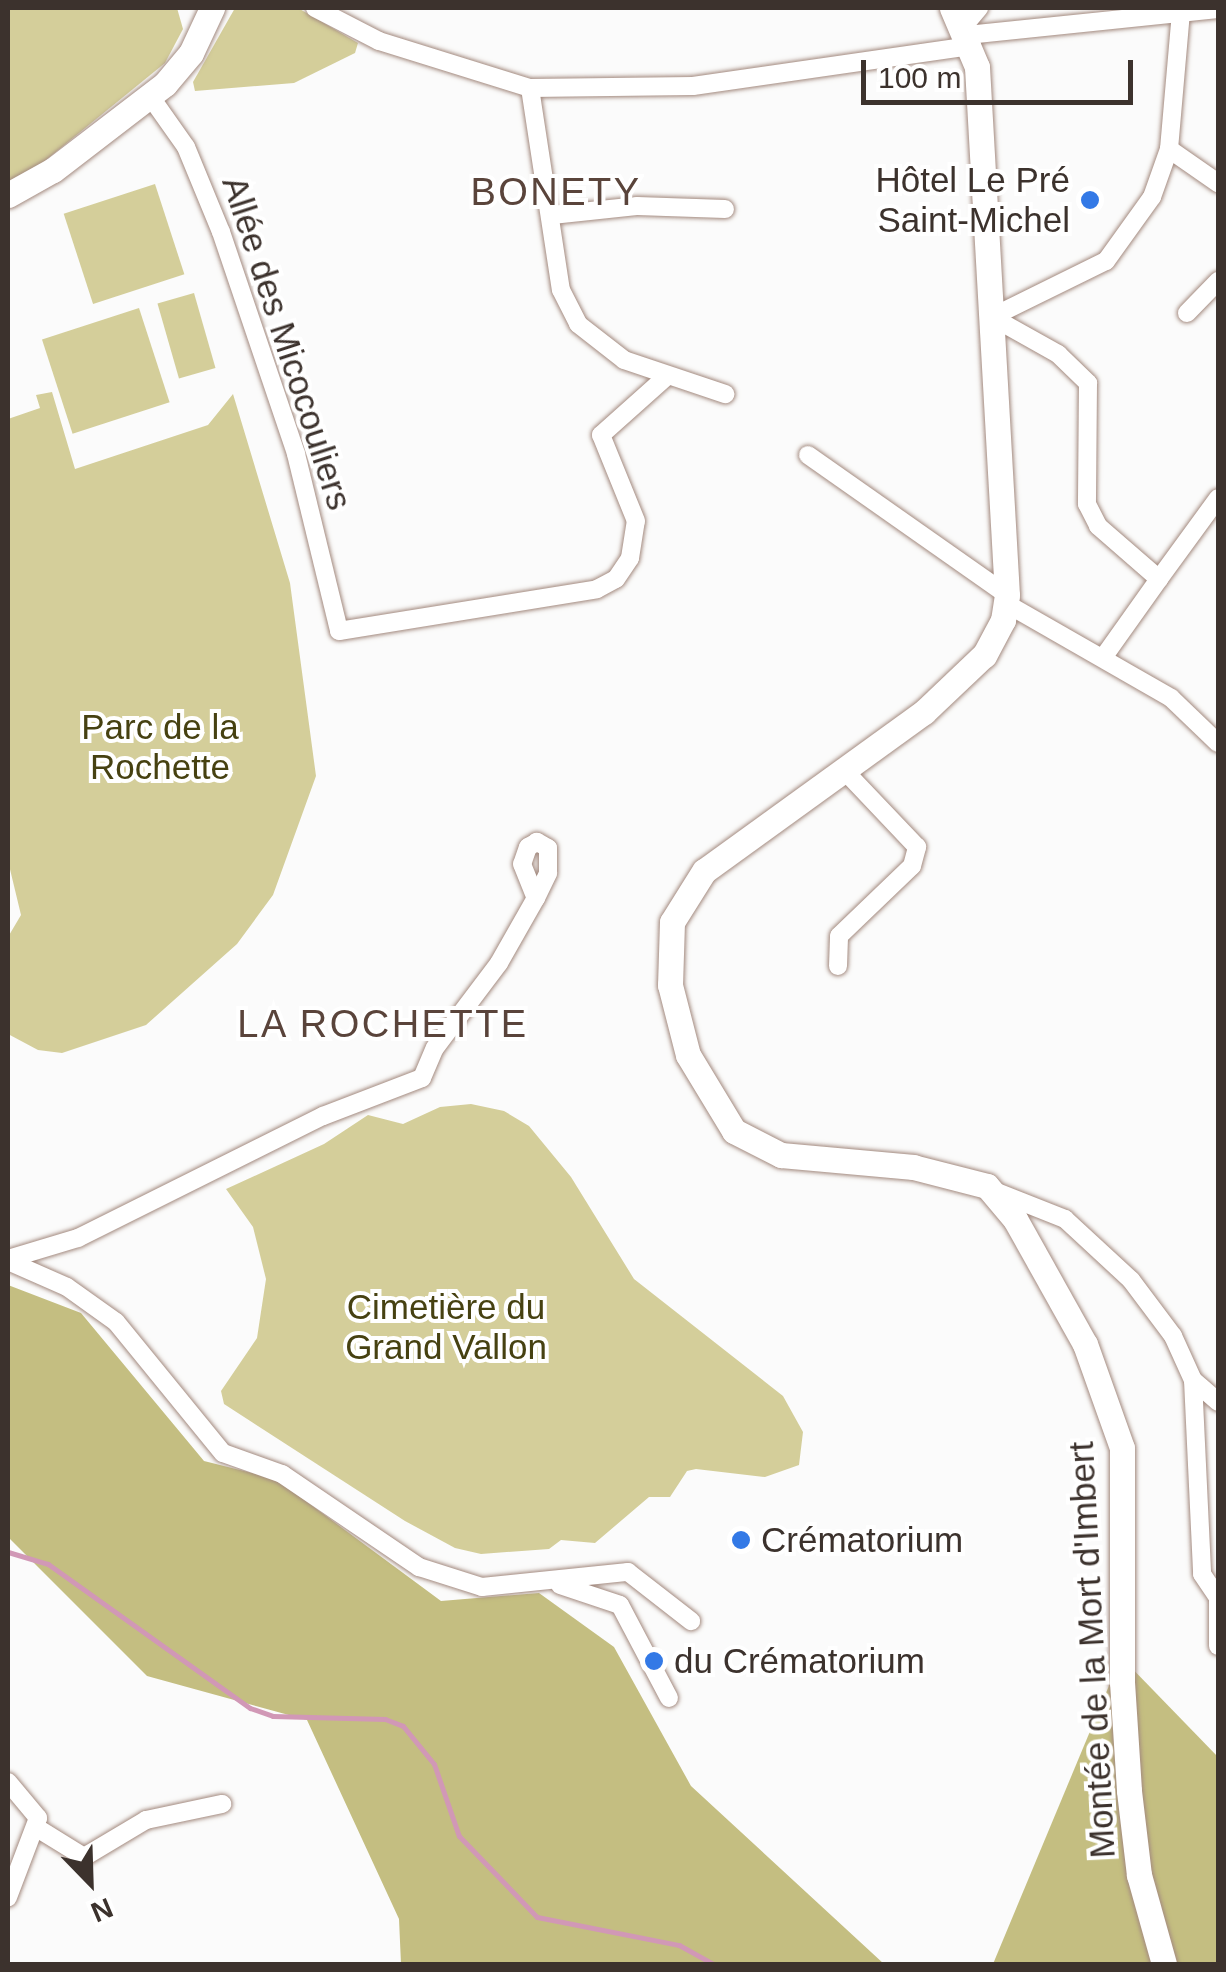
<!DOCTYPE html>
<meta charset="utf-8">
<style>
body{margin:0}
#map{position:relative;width:1226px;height:1972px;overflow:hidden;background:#fbfbfb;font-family:Helvetica,sans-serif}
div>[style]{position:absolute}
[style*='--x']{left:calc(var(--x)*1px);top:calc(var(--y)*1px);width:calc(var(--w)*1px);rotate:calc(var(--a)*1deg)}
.green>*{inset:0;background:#d4ce9a;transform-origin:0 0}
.forest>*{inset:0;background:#c4be81}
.stream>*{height:5px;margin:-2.5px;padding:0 2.5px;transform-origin:2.5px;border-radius:2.5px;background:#d198b6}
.roads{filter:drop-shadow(0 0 2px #a38a7f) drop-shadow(0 0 2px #a38a7f)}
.street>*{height:18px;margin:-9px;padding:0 9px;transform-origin:9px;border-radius:9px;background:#fff}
.secondary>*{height:25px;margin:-12.5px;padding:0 12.5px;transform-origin:12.5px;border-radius:12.5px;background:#fff}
.dots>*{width:28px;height:28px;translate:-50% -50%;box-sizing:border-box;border:5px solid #fff;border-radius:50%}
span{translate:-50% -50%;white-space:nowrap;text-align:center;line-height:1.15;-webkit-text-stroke:8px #fff;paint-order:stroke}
.poi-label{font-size:35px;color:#3c322d}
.right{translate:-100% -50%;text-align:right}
.left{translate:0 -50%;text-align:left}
.street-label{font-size:35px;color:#3c322d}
.park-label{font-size:35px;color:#464111}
.neighbourhood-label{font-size:38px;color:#5a443b;letter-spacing:2.5px}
.frame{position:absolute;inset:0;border:10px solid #3c322d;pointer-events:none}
.north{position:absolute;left:40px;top:1832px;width:100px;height:100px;-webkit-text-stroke:8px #fff;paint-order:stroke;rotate:157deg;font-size:28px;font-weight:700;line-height:40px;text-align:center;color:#3c322d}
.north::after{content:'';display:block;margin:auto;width:35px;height:45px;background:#3c322d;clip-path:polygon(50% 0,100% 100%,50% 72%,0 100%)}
.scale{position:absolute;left:861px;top:60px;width:272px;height:45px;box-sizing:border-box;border:5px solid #3c322d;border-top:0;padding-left:12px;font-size:30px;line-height:35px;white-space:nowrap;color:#3c322d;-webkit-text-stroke:8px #fff;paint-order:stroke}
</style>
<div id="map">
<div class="green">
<i style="clip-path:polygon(8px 8px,177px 8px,183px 29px,165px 63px,41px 164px,8px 183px)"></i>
<i style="clip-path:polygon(235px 8px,298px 8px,358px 43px,355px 53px,294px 83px,195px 91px,193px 82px)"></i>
<i style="left:155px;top:184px;width:95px;height:96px;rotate:72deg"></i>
<i style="left:194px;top:293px;width:78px;height:38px;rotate:74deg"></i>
<i style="left:139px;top:308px;width:99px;height:102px;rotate:72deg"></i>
<i style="clip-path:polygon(52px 392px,75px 469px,208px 425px,233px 394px,290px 583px,316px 776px,273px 895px,237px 944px,146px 1025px,62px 1053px,38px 1050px,8px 1034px,8px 937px,21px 915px,8px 861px,8px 419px,40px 408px,36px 395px)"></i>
<i style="clip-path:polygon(471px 1104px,504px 1111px,529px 1126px,571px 1177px,634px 1279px,783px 1396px,803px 1432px,799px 1465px,765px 1477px,696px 1469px,687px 1471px,670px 1497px,649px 1497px,595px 1543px,561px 1540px,549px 1549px,481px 1554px,455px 1548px,405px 1521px,224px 1404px,221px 1391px,257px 1338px,266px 1279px,253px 1227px,226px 1189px,324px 1144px,368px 1115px,403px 1124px,440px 1107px)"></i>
</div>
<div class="forest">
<i style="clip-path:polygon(8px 1285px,81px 1313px,204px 1461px,276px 1479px,441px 1601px,539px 1593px,614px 1647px,691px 1786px,884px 1964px,401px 1964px,399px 1919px,307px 1720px,147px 1676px,8px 1537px)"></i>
<i style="clip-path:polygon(1121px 1657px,1218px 1757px,1218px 1964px,993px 1964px)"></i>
</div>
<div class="stream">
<i style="--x:8;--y:1552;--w:42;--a:16.7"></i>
<i style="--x:48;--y:1564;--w:248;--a:35.5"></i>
<i style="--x:250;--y:1708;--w:24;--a:19"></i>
<i style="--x:273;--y:1716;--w:112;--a:1.5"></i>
<i style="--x:385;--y:1719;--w:19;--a:21"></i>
<i style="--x:403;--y:1726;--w:49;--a:50.8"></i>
<i style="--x:434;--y:1764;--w:76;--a:70.9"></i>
<i style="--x:459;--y:1836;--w:112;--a:46.1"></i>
<i style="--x:537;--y:1917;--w:145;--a:11.2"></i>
<i style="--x:679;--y:1945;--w:39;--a:29"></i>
</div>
<div class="roads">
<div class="street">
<i style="--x:315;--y:8;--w:72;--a:27.3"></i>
<i style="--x:379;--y:41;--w:158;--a:17.3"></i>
<i style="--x:530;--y:88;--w:163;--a:-0.7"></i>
<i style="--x:693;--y:86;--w:282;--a:-8.2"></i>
<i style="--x:963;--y:27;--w:25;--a:-50"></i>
<i style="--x:967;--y:35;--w:252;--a:-5.9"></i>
<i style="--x:530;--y:88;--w:204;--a:81.3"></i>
<i style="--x:561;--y:290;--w:38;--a:63"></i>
<i style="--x:578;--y:324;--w:58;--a:38"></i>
<i style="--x:624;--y:360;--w:107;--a:18.6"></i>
<i style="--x:150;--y:96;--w:62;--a:54.8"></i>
<i style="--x:186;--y:147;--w:92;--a:67.6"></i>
<i style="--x:221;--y:232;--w:234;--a:71.3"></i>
<i style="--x:296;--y:454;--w:182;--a:76.3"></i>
<i style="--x:339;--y:631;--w:261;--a:-9.2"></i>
<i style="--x:597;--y:589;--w:21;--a:-28"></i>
<i style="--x:616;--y:579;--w:25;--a:-56"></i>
<i style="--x:630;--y:558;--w:37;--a:-81"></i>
<i style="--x:636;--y:521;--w:93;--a:-112.1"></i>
<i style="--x:601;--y:435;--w:89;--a:-41.8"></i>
<i style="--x:1169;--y:149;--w:60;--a:34.8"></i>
<i style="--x:552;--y:215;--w:85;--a:-6"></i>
<i style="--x:637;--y:206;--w:88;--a:2"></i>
<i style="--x:1187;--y:313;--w:45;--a:-45.9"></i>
<i style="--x:992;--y:317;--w:76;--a:29.3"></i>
<i style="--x:1058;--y:354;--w:42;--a:44"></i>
<i style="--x:1088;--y:383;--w:121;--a:90.5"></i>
<i style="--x:1087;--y:504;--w:25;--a:63"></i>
<i style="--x:1098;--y:526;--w:81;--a:41"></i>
<i style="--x:1159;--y:579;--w:93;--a:125.4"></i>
<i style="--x:992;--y:317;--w:127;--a:-26.2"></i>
<i style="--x:1106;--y:261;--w:79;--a:-54.3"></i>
<i style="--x:1152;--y:197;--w:51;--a:-70.5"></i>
<i style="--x:1169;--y:149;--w:138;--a:-85"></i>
<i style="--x:808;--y:455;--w:243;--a:35.1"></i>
<i style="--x:1159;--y:579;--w:100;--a:-53.9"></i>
<i style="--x:1007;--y:604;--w:189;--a:29.8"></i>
<i style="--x:1171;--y:698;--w:65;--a:43.8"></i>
<i style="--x:838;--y:966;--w:30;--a:-88"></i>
<i style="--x:839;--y:936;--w:101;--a:-43.8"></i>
<i style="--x:912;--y:866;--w:20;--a:-75"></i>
<i style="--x:917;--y:847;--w:106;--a:-133.5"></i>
<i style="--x:992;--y:1190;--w:79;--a:21.7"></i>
<i style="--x:1065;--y:1219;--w:90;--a:42.7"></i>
<i style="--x:1131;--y:1280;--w:70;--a:53.1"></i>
<i style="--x:1173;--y:1336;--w:48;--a:65.6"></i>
<i style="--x:1193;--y:1380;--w:194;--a:87.3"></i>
<i style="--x:1202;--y:1574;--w:29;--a:56"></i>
<i style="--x:8;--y:1259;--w:73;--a:-16.7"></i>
<i style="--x:78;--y:1238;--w:274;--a:-26.5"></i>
<i style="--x:323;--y:1116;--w:106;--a:-21"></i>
<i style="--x:422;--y:1078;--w:33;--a:-67"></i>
<i style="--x:435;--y:1048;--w:106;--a:-53"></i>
<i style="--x:499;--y:963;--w:75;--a:-60.4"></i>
<i style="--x:536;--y:898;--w:28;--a:-64"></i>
<i style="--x:548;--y:873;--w:25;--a:-90"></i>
<i style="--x:548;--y:848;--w:13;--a:-151"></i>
<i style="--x:537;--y:842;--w:10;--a:151"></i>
<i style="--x:528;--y:847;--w:18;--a:109"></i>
<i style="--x:522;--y:864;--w:37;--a:68"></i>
<i style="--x:8;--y:1261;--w:64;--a:23.8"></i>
<i style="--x:67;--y:1287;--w:60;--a:35.5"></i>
<i style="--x:116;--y:1322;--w:169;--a:50.8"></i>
<i style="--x:223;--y:1453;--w:63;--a:19.6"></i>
<i style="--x:282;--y:1474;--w:166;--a:34.2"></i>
<i style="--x:419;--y:1567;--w:66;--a:17.6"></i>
<i style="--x:482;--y:1587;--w:147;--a:-5.9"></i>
<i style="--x:628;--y:1572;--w:80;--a:37.9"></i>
<i style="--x:1193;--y:1380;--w:33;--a:41"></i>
<i style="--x:560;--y:1585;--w:63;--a:18.4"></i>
<i style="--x:620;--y:1605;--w:105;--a:62.2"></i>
<i style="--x:1218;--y:1598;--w:48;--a:90"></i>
<i style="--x:8;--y:1782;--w:47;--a:50.2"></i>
<i style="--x:38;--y:1818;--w:85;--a:110.8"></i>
<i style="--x:37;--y:1828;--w:55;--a:31.7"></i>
<i style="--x:84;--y:1857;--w:72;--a:-30.8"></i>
<i style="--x:146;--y:1820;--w:78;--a:-11.9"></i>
</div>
<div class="secondary">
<i style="--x:952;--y:8;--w:64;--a:67"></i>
<i style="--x:977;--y:67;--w:529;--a:86.75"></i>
<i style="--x:1007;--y:595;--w:25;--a:99"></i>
<i style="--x:1003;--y:620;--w:40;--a:118"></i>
<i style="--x:984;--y:655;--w:83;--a:136.5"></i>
<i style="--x:924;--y:712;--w:271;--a:144.1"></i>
<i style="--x:704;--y:871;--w:60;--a:122.1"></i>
<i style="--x:672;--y:922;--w:63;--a:91.8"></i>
<i style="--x:670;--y:985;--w:72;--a:75.6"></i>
<i style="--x:688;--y:1055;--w:89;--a:58.8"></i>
<i style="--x:734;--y:1131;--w:53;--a:27.1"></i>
<i style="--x:781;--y:1155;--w:133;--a:5.2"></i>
<i style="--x:913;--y:1167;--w:76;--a:14.4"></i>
<i style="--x:987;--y:1186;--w:43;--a:49.7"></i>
<i style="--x:1015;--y:1219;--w:143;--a:60.8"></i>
<i style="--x:1085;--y:1344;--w:110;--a:70.4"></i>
<i style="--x:1122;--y:1448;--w:234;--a:90"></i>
<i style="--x:1122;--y:1682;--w:109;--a:86.3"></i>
<i style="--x:1129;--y:1791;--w:85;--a:83.2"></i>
<i style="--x:1139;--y:1875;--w:92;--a:74.3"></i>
<i style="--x:8;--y:195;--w:51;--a:-29.1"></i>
<i style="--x:53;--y:170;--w:141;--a:-37.5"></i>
<i style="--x:165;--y:84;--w:40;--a:-50"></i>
<i style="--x:191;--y:53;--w:50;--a:-65"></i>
</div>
</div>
<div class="dots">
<i style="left:1090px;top:200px;background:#3379e6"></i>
<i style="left:741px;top:1540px;background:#3379e6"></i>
<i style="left:654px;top:1661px;background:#3379e6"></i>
</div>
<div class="poi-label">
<span class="right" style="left:1070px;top:200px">Hôtel Le Pré<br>Saint-Michel</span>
<span class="left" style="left:761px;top:1540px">Crématorium</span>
<span class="left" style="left:674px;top:1661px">du Crématorium</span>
</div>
<div class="street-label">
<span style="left:287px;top:343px;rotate:72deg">Allée des Micocouliers</span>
<span style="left:1092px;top:1650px;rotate:-93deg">Montée de la Mort d'Imbert</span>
</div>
<div class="park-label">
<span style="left:160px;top:747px">Parc de la<br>Rochette</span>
<span style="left:446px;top:1327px">Cimetière du<br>Grand Vallon</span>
</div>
<div class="neighbourhood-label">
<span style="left:556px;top:193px">BONETY</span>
<span style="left:383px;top:1025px">LA ROCHETTE</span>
</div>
<div class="frame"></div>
<div class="north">N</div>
<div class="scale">100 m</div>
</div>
